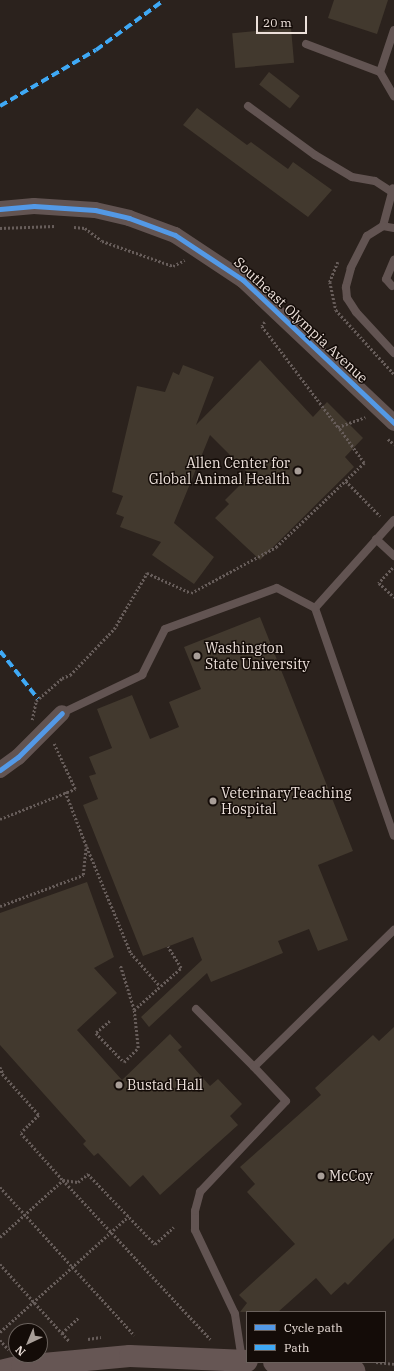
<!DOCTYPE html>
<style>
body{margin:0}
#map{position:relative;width:394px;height:1371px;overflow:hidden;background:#2b221d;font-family:"IBM Plex Serif",serif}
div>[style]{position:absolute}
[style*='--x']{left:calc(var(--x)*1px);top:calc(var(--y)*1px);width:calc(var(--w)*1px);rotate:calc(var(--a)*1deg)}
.building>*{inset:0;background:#42392e;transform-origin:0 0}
.path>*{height:2.5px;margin-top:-1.25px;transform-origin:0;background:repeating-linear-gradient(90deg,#675d5a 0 2px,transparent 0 4px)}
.lane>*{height:8px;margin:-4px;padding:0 4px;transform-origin:4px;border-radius:4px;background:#625452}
.street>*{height:16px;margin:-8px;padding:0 8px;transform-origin:8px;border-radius:8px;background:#625452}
.secondary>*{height:22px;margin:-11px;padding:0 11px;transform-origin:11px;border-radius:11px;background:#665654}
.quiet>*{height:4px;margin-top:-2px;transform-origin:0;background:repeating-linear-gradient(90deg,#3fa9f5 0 8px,transparent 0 12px)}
.cycleway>*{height:5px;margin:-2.5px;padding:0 2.5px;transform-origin:2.5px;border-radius:2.5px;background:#5399e6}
.dots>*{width:11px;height:11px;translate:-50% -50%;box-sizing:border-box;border:2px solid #140c08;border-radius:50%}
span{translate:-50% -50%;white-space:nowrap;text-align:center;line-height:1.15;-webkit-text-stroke:3px #140c08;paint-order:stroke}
.street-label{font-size:14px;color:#ece0da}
.poi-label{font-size:14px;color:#ece0da}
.right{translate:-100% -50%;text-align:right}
.left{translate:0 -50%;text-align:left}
.legend{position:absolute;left:246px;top:1311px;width:140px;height:52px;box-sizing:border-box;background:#140c08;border:1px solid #6a615c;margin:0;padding:5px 7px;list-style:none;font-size:12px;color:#ece0da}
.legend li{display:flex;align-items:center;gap:8px;height:20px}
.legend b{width:20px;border:1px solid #6a615c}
.north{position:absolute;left:8px;top:1323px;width:40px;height:40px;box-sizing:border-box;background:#140c08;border:1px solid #6a615c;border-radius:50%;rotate:224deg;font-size:11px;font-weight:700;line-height:16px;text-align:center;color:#ece0da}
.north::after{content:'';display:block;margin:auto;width:14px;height:18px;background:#a89e98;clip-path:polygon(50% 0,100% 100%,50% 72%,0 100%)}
.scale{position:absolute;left:256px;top:16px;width:51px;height:18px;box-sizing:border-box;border:2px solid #ece0da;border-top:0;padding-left:5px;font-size:12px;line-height:14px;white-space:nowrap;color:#ece0da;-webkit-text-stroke:3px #140c08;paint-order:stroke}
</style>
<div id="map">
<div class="building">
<i style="clip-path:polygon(334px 0,388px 0,377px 34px,328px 18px)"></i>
<i style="left:291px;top:28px;width:35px;height:59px;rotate:85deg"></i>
<i style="left:269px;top:72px;width:39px;height:16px;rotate:38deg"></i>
<i style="clip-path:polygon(197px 108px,247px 145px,251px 142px,288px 169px,293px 162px,332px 190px,308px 217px,183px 125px)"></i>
<i style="clip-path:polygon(260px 360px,313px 417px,327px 402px,363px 438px,345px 457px,354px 467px,260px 560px,215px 518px,229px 504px,225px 500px,250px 475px,210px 435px,174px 523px,214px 557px,194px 584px,152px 555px,161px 542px,120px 527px,124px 517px,116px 514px,123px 496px,112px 492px,137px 386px,165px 392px,173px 372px,179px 375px,183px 365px,214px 377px,196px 425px)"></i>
<i style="clip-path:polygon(260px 617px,353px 851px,318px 865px,348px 940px,318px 951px,309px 929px,278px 941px,283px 953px,211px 982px,207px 973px,149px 1027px,141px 1017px,202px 960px,193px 937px,143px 956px,83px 805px,98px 799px,89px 776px,96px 774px,89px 757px,112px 748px,97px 709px,132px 695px,150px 739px,179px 727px,169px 702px,201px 689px,184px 647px)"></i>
<i style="clip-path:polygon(87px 882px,114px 957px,94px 968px,117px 993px,77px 1030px,122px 1080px,170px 1034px,182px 1047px,178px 1050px,210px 1086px,218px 1079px,242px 1104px,230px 1116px,238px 1125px,160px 1195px,143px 1175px,130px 1187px,98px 1153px,94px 1156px,83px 1144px,86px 1141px,0 1045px,0 913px)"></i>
<i style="clip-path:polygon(394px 1027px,394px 1238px,348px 1285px,345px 1282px,331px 1295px,316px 1278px,278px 1312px,240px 1312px,247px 1303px,239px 1295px,295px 1244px,247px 1192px,255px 1184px,240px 1167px,321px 1095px,315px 1088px,373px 1035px,379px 1041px)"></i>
</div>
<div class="path">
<i style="--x:74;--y:227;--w:11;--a:5"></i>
<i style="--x:85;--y:228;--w:21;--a:37"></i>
<i style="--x:102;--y:241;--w:75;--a:19.4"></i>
<i style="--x:173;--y:266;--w:13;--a:-27"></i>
<i style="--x:0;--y:228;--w:55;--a:-2.1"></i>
<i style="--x:338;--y:262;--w:22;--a:112"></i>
<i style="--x:330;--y:282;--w:29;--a:78"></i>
<i style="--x:336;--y:310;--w:86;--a:47.8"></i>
<i style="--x:265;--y:322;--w:5;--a:127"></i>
<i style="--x:262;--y:326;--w:126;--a:53"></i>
<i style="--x:388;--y:439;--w:8;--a:40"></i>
<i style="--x:346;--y:481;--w:49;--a:45.8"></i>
<i style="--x:393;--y:568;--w:21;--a:133"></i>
<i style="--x:379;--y:583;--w:21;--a:43"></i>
<i style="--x:32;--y:720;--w:19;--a:-78"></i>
<i style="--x:36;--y:701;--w:35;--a:-41"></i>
<i style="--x:62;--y:678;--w:9;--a:-21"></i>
<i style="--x:70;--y:675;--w:64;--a:-46.3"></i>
<i style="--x:114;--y:629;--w:65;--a:-59.5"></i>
<i style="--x:147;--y:573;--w:48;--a:24.4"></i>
<i style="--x:191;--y:593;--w:97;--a:-28.4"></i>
<i style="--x:276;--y:547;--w:122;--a:-43.7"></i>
<i style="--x:364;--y:463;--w:44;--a:-125.8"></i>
<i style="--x:338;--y:427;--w:29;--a:-20"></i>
<i style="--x:0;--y:819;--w:81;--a:-21.8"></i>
<i style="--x:75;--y:789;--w:50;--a:-115"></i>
<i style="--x:87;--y:847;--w:115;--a:67.5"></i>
<i style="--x:131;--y:953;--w:44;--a:48.7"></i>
<i style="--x:0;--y:906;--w:89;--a:-20.5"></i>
<i style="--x:83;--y:875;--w:29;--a:-84"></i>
<i style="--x:86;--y:846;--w:58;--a:-111.3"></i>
<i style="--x:134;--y:1010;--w:63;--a:-41.8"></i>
<i style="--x:181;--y:968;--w:25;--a:-122"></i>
<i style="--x:110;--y:1021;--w:18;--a:139"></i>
<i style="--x:96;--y:1033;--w:40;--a:46"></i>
<i style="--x:124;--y:1062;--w:20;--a:-45"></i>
<i style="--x:138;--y:1048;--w:38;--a:-96"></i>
<i style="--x:134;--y:1010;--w:47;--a:-107.3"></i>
<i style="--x:0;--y:1067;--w:7;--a:63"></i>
<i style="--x:0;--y:1071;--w:59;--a:48.4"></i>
<i style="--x:39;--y:1115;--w:25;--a:135"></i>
<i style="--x:21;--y:1133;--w:63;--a:48.2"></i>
<i style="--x:63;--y:1180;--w:15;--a:8"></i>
<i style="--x:78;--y:1182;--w:13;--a:-39"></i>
<i style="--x:88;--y:1174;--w:97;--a:46.3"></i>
<i style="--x:155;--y:1244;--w:25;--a:-42"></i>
<i style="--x:0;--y:1187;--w:200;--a:47.8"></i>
<i style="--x:0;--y:1237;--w:85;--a:-42.1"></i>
<i style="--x:63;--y:1180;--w:217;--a:47.2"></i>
<i style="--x:0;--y:1264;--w:93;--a:48.1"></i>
<i style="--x:62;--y:1333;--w:22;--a:-43"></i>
<i style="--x:0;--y:1332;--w:173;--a:-42"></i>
<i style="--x:62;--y:1333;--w:12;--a:48"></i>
<i style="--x:88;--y:1339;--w:13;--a:-9"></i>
<i style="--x:0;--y:1340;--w:13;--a:48"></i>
<i style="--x:376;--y:1362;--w:18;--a:6"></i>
</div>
<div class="lane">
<i style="--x:394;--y:30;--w:44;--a:108.4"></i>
<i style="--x:380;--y:72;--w:28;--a:60"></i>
<i style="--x:306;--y:44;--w:79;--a:20.7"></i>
<i style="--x:248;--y:106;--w:83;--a:36.2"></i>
<i style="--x:315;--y:155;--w:43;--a:30.7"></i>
<i style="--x:352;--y:177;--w:23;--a:10"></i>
<i style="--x:375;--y:181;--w:20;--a:33"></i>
<i style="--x:383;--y:226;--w:39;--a:-75"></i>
<i style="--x:394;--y:228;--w:11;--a:-170"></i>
<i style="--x:383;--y:226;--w:19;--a:148"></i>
<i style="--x:367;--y:236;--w:36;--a:117"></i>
<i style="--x:351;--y:268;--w:20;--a:105"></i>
<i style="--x:346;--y:287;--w:11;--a:85"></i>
<i style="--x:347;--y:298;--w:17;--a:57"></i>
<i style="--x:356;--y:312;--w:56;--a:47.2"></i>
<i style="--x:392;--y:286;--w:9;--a:-131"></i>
<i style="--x:386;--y:279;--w:21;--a:-67"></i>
<i style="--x:394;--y:520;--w:118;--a:131.9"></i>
<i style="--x:315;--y:608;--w:241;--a:70.9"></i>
<i style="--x:376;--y:539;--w:25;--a:43"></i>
<i style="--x:62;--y:713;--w:89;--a:-25.4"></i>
<i style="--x:142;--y:675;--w:51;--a:-63.4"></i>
<i style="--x:165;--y:629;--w:119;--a:-20.1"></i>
<i style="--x:277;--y:588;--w:43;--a:27.8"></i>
<i style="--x:196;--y:1009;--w:82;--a:45"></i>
<i style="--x:242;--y:1360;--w:47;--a:-98.7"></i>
<i style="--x:235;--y:1314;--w:93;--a:-115.5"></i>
<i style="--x:195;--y:1230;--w:19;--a:-90"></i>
<i style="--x:195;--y:1211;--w:20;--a:-75"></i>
<i style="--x:200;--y:1192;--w:125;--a:-46.6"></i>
<i style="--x:286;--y:1101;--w:47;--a:-133.3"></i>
<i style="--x:254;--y:1067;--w:196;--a:-44.4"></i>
</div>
<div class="street">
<i style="--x:0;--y:209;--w:34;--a:-5"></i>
<i style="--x:34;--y:206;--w:61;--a:3.8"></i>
<i style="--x:95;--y:210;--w:35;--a:13"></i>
<i style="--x:129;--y:218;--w:49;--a:20.3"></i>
<i style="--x:175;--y:235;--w:82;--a:33.5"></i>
<i style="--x:243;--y:280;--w:208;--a:43.4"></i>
<i style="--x:0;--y:770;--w:22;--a:-36"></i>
<i style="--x:18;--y:757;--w:62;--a:-45"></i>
</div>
<div class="secondary">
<i style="--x:274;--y:1362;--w:81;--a:6.4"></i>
<i style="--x:0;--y:1371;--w:23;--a:-13"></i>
<i style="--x:22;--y:1366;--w:108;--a:-5.3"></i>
<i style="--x:130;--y:1356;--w:117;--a:2.4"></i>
</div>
<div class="quiet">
<i style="--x:0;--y:106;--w:111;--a:-30.3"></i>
<i style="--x:96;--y:50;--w:84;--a:-36.3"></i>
<i style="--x:0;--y:651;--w:61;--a:51.6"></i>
</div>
<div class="cycleway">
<i style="--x:0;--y:209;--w:34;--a:-5"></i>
<i style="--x:34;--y:206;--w:61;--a:3.8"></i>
<i style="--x:95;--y:210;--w:35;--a:13"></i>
<i style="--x:129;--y:218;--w:49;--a:20.3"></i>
<i style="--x:175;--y:235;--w:82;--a:33.5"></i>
<i style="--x:243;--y:280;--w:208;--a:43.4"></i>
<i style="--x:0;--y:770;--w:22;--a:-36"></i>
<i style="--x:18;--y:757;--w:62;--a:-45"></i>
</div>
<div class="dots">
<i style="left:298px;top:471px;background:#a89e98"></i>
<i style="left:197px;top:656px;background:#a89e98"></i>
<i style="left:213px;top:801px;background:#a89e98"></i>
<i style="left:119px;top:1085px;background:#a89e98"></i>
<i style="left:321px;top:1176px;background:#a89e98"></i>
</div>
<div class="street-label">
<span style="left:301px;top:320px;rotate:43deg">Southeast Olympia Avenue</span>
</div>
<div class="poi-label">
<span class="right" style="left:290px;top:471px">Allen Center for<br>Global Animal Health</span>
<span class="left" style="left:205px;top:656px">Washington<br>State University</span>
<span class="left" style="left:221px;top:801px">VeterinaryTeaching<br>Hospital</span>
<span class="left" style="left:127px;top:1085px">Bustad Hall</span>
<span class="left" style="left:329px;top:1176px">McCoy</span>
</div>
<ul class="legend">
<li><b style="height:5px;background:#5399e6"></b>Cycle path</li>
<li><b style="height:5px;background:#3fa9f5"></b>Path</li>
</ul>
<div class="north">N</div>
<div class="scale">20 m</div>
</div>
